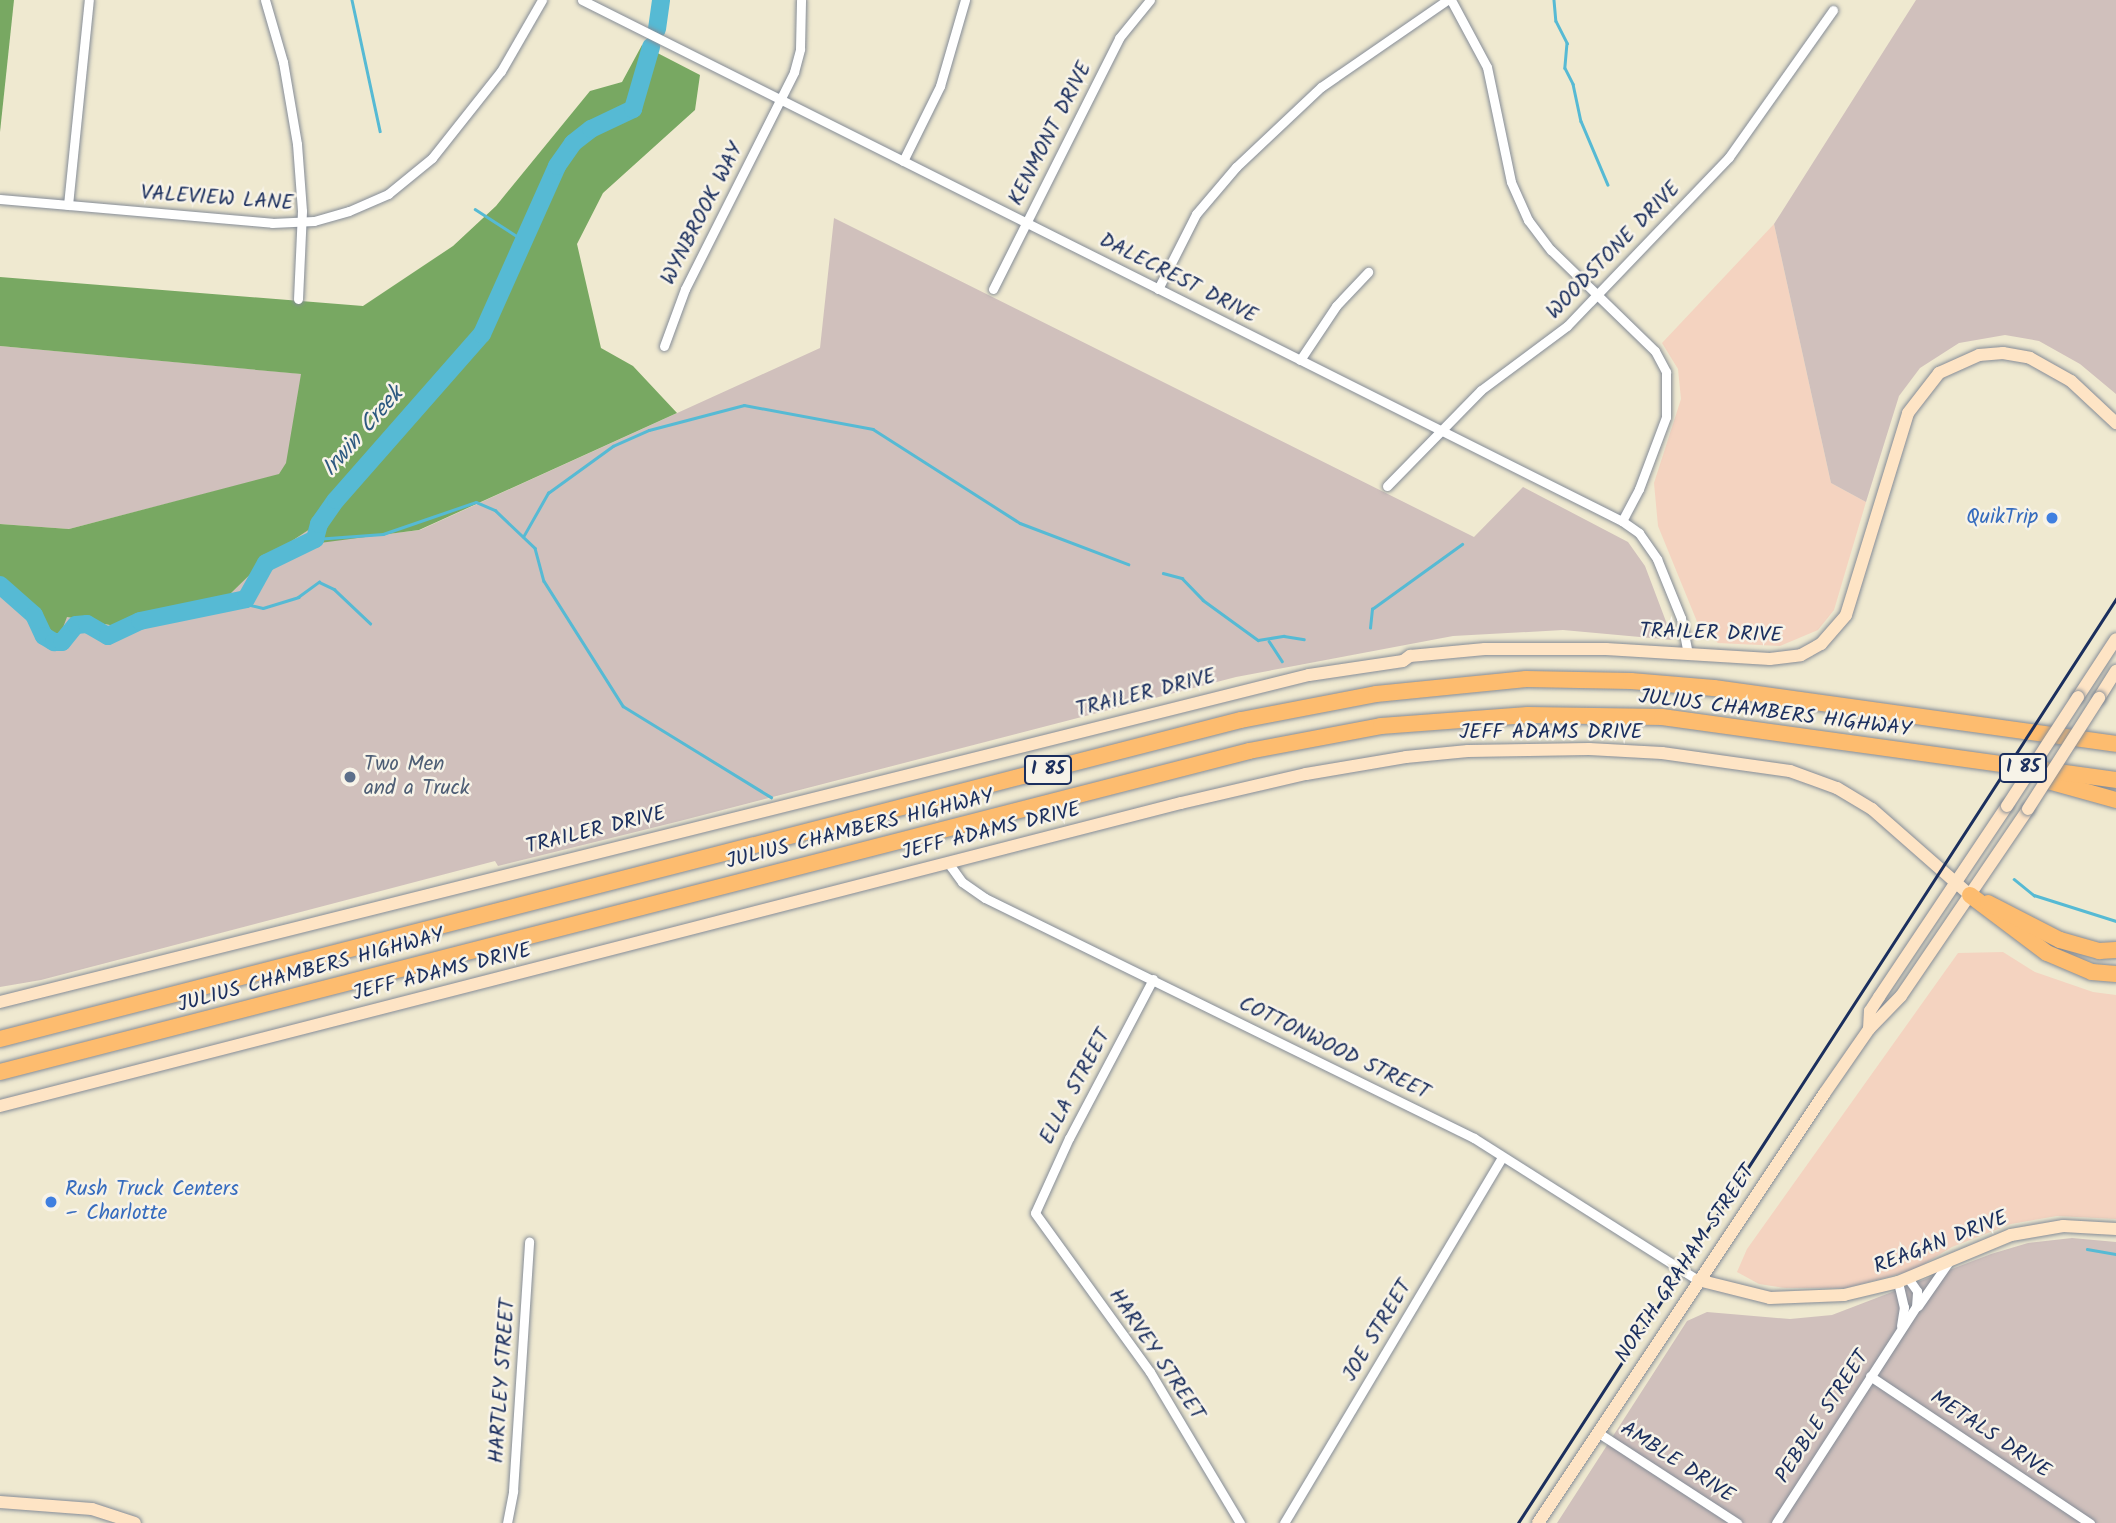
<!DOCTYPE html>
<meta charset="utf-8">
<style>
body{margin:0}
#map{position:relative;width:2116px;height:1523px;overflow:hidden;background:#efe9d0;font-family:Kalam,sans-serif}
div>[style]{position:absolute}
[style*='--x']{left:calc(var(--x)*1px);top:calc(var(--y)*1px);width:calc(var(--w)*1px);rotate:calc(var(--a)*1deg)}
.built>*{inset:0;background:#f4d3c0}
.industrial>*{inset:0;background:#d0c0bc}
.forest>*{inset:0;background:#78a862}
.stream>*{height:2.5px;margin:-1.25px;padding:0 1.25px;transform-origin:1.25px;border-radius:1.25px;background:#56bad4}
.river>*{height:18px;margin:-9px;padding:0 9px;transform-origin:9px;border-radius:9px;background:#56bad4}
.roads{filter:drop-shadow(0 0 2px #858c97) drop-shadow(0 0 2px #858c97)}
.street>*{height:9px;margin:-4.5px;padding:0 4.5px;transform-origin:4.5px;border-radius:4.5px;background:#fff}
.secondary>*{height:12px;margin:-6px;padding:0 6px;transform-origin:6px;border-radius:6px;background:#fee4c5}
.highway>*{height:16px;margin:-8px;padding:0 8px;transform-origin:8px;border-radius:8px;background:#fdbc6f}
.rail>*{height:2.5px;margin:-1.25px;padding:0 1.25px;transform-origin:1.25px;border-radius:1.25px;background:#1b2f5e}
.bridges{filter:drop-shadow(0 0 2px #858c97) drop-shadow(0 0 2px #858c97)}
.secondary-bridge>*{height:12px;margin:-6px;padding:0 6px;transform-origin:6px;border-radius:6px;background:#fee4c5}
.dots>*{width:19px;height:19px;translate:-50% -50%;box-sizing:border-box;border:4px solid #f7f3e8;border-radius:50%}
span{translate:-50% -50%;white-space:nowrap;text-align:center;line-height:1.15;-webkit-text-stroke:5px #f7f3e8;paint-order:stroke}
.shield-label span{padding:2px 5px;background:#f7f3e8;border:2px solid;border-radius:5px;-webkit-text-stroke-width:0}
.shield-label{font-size:19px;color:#1b2f5e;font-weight:700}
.street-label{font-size:21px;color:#1b2f5e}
.shop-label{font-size:21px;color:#366cbe}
.right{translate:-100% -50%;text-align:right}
.left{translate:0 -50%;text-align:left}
.service-label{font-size:21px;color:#4e5e75}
.water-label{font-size:23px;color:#2d5981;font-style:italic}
</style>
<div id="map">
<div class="built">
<i style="clip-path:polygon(1774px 224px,1831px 483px,1866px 502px,1834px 610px,1818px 630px,1780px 646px,1718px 643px,1698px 624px,1658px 526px,1654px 483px,1681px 399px,1678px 369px,1662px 343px)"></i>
<i style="clip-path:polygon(2003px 952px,2035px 972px,2093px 992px,2116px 995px,2116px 1219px,2057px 1216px,2011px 1224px,1952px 1247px,1914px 1270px,1846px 1288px,1785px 1288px,1759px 1284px,1737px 1272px,1747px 1249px,1958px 953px)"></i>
</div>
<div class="industrial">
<i style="clip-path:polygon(1916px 0,2116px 0,2116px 394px,2080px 364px,2039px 341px,2005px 335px,1959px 343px,1920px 368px,1899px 396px,1866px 502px,1831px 483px,1774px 224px)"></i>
<i style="clip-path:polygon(834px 218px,1474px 537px,1523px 487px,1628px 542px,1645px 566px,1673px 640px,1563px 630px,1453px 636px,1236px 677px,680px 821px,498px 866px,495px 861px,41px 980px,0 987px,0 579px,67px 617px,115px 626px,226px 598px,269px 556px,314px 526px,313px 543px,420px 530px,820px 348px)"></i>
<i style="clip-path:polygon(0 346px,347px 378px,328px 462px,69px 529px,0 524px)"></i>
<i style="clip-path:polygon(2072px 1238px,2116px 1242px,2116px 1523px,1557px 1523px,1687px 1321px,1707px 1312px,1790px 1319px,1832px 1315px,1991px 1254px,2028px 1243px)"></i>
</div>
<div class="forest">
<i style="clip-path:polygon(0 0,14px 0,0 132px)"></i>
<i style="clip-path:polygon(642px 45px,700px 75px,695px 110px,603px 193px,577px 244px,601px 348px,633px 366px,677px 413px,419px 530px,312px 544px,313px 527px,269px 556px,226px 598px,115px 626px,67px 617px,59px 638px,0 579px,0 524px,69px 529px,279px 474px,286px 463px,301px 374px,0 346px,0 277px,363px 306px,453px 246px,496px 206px,590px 91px,622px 82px)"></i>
</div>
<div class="stream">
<i style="--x:352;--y:0;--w:134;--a:77.9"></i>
<i style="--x:1554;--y:0;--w:21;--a:85"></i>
<i style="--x:1556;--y:21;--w:25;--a:63"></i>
<i style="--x:1567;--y:43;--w:25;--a:95"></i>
<i style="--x:1565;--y:68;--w:18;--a:63"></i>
<i style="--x:1573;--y:84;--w:38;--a:78"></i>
<i style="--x:1581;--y:121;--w:69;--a:67.1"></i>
<i style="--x:475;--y:209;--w:57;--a:32.9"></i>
<i style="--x:523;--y:537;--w:51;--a:-60.4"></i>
<i style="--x:548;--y:493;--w:80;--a:-35.9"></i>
<i style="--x:613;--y:446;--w:39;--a:-24"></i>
<i style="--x:649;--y:430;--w:98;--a:-14.7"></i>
<i style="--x:744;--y:405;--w:131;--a:10.5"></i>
<i style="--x:873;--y:429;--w:174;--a:32.6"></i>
<i style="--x:1020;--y:523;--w:116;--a:20.8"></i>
<i style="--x:315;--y:539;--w:68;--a:-4.2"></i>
<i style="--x:383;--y:534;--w:98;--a:-19"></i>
<i style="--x:476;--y:502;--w:21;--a:23"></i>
<i style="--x:495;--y:510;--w:55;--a:43.5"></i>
<i style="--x:535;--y:548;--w:34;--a:75"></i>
<i style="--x:544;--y:581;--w:148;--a:57.7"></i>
<i style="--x:623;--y:706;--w:174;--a:31.6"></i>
<i style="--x:1163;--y:573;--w:20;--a:15"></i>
<i style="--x:1182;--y:578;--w:30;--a:46"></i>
<i style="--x:1203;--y:600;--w:68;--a:36"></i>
<i style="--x:1258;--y:640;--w:26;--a:-9"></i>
<i style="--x:1284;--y:636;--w:20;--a:9"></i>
<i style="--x:246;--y:599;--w:5;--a:90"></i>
<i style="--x:246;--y:604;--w:17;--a:13"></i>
<i style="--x:263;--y:608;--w:37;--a:-17"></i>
<i style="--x:298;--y:597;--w:26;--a:-36"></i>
<i style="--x:319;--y:582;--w:17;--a:25"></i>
<i style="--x:334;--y:589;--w:50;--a:43.4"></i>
<i style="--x:1370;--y:628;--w:19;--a:-84"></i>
<i style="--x:1372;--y:609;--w:111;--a:-35.8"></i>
<i style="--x:1269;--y:641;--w:24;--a:57"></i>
<i style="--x:2014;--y:879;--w:26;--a:39"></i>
<i style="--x:2034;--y:895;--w:86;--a:17.6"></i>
<i style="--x:2087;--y:1249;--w:29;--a:10"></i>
</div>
<div class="river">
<i style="--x:657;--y:29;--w:29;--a:-82"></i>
<i style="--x:0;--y:585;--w:45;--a:41.4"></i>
<i style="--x:34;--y:615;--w:23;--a:65"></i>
<i style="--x:44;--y:636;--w:12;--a:31"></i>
<i style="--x:54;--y:642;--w:8;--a:0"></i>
<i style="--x:62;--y:642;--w:22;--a:-51"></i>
<i style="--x:76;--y:625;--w:11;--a:-5"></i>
<i style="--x:87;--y:624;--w:24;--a:30"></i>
<i style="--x:108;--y:636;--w:35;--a:-25"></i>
<i style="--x:140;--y:621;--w:108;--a:-11.7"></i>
<i style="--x:246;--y:599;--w:41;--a:-60.9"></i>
<i style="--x:266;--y:563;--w:55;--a:-26.1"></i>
<i style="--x:315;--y:539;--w:16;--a:-75"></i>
<i style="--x:319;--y:524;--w:29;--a:-55"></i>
<i style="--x:336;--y:500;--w:221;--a:-48.7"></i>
<i style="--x:482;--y:334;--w:184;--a:-65.9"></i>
<i style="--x:557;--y:166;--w:28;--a:-55"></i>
<i style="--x:573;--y:143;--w:23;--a:-38"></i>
<i style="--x:591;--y:129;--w:47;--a:-25.5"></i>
<i style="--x:633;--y:109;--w:65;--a:-73.8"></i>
</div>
<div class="roads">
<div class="street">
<i style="--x:265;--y:0;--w:65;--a:73.8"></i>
<i style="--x:283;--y:62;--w:83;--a:80.3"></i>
<i style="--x:297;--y:144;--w:67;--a:85.7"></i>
<i style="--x:302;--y:211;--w:88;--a:92.6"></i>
<i style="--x:582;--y:0;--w:1163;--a:26.61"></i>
<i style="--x:1622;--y:521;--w:21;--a:35"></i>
<i style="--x:1639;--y:533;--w:32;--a:55"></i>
<i style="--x:1657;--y:559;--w:64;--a:67.9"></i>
<i style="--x:1681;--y:618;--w:37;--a:79"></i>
<i style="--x:1451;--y:0;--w:76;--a:61.8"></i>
<i style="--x:1487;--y:67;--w:117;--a:78.2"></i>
<i style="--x:1511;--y:182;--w:42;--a:65.9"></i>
<i style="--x:1528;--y:220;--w:38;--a:53"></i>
<i style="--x:1551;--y:250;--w:145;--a:44.2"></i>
<i style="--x:1655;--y:351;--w:24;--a:62"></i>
<i style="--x:1666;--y:372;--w:45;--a:90"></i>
<i style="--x:1666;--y:417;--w:77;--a:110.6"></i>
<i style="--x:1639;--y:489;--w:36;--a:118"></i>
<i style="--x:903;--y:161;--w:84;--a:-63.7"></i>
<i style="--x:940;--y:86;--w:90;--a:-73.8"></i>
<i style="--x:0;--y:199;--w:273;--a:5"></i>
<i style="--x:272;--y:223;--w:42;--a:-2.7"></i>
<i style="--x:314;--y:221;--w:36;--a:-16"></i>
<i style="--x:349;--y:211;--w:43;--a:-23.6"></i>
<i style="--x:388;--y:194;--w:57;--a:-39.3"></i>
<i style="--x:432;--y:158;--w:111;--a:-51.6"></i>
<i style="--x:501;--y:71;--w:82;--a:-60"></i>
<i style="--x:68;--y:205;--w:206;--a:-84.2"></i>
<i style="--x:993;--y:289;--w:281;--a:-63.3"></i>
<i style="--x:1119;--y:38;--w:49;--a:-50.8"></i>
<i style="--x:1158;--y:289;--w:84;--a:-63.1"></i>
<i style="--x:1196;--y:214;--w:62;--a:-49.6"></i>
<i style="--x:1236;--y:167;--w:117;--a:-43.3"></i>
<i style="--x:1321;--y:87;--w:153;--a:-34.6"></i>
<i style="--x:664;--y:346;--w:61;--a:-69.8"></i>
<i style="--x:685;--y:289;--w:243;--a:-63.3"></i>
<i style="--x:794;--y:72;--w:24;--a:-75"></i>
<i style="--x:800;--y:49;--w:49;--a:-88.8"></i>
<i style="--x:1300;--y:360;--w:65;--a:-56.3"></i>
<i style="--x:1336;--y:306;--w:47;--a:-46.7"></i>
<i style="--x:1387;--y:486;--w:134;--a:-45.6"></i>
<i style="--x:1481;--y:390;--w:107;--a:-36.7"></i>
<i style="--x:1567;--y:326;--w:234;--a:-46.2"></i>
<i style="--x:1729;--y:157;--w:180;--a:-54.7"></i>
<i style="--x:949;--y:864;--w:22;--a:54"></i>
<i style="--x:962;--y:882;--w:28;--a:35"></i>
<i style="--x:985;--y:898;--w:545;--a:26.14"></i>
<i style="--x:1474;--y:1138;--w:265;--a:32.4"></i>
<i style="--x:1153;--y:979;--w:180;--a:117.8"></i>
<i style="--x:1069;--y:1138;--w:82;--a:114.4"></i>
<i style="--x:1035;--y:1213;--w:196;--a:54.1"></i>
<i style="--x:1150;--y:1372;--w:176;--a:59.2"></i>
<i style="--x:1898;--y:1282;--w:26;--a:77"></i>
<i style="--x:1904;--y:1307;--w:19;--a:99"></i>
<i style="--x:1918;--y:1306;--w:56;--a:-55.2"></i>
<i style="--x:1870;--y:1376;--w:265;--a:33.8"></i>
<i style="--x:1597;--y:1432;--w:167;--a:33"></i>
<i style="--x:507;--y:1523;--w:33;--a:-79"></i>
<i style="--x:513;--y:1491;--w:250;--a:-86.3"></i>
<i style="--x:1284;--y:1523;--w:425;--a:-59.2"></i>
<i style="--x:1776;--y:1523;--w:257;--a:-57.1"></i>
<i style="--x:1916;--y:1307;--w:16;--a:-86"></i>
<i style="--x:1917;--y:1291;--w:16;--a:-125"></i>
</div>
<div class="secondary">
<i style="--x:2078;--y:697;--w:69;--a:-56.8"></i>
<i style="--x:2099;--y:698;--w:32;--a:-58"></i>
<i style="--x:0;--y:1002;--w:1349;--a:-14.03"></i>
<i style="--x:1309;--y:675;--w:95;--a:-8.5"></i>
<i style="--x:1403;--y:661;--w:9;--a:-36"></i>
<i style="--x:1410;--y:656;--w:75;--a:-5.3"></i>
<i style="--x:1485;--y:649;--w:121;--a:0"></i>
<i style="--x:1606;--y:649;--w:164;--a:3.5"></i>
<i style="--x:1770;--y:659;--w:31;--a:-7"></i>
<i style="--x:1801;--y:655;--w:23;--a:-29"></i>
<i style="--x:1821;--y:644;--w:38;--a:-49"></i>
<i style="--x:1846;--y:615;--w:211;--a:-72.9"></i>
<i style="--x:1908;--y:413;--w:51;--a:-52.2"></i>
<i style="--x:1939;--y:373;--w:44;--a:-24.2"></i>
<i style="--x:1979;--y:355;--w:24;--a:-5"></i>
<i style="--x:2003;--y:353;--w:27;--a:10"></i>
<i style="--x:2030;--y:358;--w:47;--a:29.3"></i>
<i style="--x:2071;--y:381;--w:62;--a:43"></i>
<i style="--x:1869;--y:1029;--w:18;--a:-87"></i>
<i style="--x:1870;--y:1011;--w:17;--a:-57"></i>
<i style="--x:1879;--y:997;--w:230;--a:-56.2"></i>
<i style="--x:0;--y:1106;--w:1219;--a:-14.39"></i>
<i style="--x:1181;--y:803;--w:128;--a:-13.1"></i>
<i style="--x:1306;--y:774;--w:101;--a:-9.6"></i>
<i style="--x:1406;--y:757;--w:62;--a:-5.5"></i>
<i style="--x:1468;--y:751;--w:121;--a:-0.9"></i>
<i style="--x:1589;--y:749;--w:73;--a:3.1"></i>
<i style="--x:1662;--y:753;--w:129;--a:8"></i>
<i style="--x:1790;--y:771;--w:50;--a:19.9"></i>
<i style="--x:1837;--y:788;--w:41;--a:31"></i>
<i style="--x:1872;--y:809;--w:130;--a:41.3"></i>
<i style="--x:1698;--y:1280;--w:74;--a:14"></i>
<i style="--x:1770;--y:1298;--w:74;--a:-2.3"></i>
<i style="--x:1844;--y:1295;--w:56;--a:-13.5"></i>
<i style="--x:1898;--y:1282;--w:122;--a:-22.6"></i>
<i style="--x:2011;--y:1235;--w:53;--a:-9.8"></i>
<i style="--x:2063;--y:1226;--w:53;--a:3.2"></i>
<i style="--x:0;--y:1502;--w:92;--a:4.4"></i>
<i style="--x:92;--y:1509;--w:45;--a:18"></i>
<i style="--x:1538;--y:1523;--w:516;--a:-56.31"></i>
<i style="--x:1824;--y:1094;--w:79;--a:-55.3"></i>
<i style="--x:1869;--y:1029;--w:46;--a:-45.9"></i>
<i style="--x:1901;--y:996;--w:226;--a:-55.8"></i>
</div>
<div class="highway">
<i style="--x:2048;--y:781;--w:71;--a:15.6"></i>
<i style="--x:1970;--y:895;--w:96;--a:37"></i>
<i style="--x:2047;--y:953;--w:49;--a:22.9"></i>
<i style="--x:2092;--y:972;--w:24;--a:5"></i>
<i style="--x:1988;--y:903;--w:81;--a:27.2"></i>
<i style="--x:2060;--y:940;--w:41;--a:15.8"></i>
<i style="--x:2099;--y:951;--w:17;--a:-3"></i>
<i style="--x:0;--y:1039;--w:1281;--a:-14.42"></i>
<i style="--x:1241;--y:720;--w:137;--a:-10.9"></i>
<i style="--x:1376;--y:694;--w:151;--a:-5.7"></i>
<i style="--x:1526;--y:679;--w:105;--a:1.1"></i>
<i style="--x:1631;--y:681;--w:83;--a:4.8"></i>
<i style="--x:1714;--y:688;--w:406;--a:7.9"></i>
<i style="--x:0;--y:1072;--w:1290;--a:-14.41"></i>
<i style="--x:1249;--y:751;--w:134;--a:-10.7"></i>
<i style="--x:1381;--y:726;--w:147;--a:-4.3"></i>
<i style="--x:1528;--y:715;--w:134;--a:0.9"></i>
<i style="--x:1662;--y:717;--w:458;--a:7.9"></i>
</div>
</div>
<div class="rail">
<i style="--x:1518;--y:1523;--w:1101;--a:-57.09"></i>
</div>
<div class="bridges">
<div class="secondary-bridge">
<i style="--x:2007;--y:806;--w:130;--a:-56.9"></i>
<i style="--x:2028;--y:809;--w:132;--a:-57.4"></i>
</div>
</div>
<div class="dots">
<i style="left:2052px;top:518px;background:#3f7fe0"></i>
<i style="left:350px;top:777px;background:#5c6f8a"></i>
<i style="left:51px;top:1202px;background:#3f7fe0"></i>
</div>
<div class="shield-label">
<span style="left:2023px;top:768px">I 85</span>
<span style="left:1048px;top:770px">I 85</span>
</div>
<div class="street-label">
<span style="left:1051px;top:134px;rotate:-63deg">KENMONT DRIVE</span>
<span style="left:217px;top:199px;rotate:4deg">VALEVIEW LANE</span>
<span style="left:703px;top:214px;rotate:-63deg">WYNBROOK WAY</span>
<span style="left:1614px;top:251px;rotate:-46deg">WOODSTONE DRIVE</span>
<span style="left:1178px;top:279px;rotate:27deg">DALECREST DRIVE</span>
<span style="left:1711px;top:634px;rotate:2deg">TRAILER DRIVE</span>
<span style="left:1146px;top:694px;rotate:-14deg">TRAILER DRIVE</span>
<span style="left:1775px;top:714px;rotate:7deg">JULIUS CHAMBERS HIGHWAY</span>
<span style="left:1551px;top:733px">JEFF ADAMS DRIVE</span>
<span style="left:860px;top:830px;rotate:-14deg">JULIUS CHAMBERS HIGHWAY</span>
<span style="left:596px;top:831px;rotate:-14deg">TRAILER DRIVE</span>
<span style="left:991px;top:832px;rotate:-14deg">JEFF ADAMS DRIVE</span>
<span style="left:311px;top:971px;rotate:-15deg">JULIUS CHAMBERS HIGHWAY</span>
<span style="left:442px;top:973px;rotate:-14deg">JEFF ADAMS DRIVE</span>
<span style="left:1334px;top:1049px;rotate:26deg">COTTONWOOD STREET</span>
<span style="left:1076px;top:1087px;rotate:-62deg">ELLA STREET</span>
<span style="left:1941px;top:1243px;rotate:-21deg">REAGAN DRIVE</span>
<span style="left:1686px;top:1264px;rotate:-56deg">NORTH GRAHAM STREET</span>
<span style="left:1378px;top:1331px;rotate:-59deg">JOE STREET</span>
<span style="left:1156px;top:1355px;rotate:56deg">HARVEY STREET</span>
<span style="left:503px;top:1381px;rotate:-86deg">HARTLEY STREET</span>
<span style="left:1823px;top:1417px;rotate:-57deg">PEBBLE STREET</span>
<span style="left:1990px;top:1435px;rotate:34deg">METALS DRIVE</span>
<span style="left:1677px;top:1463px;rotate:33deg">AMBLE DRIVE</span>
</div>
<div class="shop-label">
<span class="right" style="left:2038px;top:518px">QuikTrip</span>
<span class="left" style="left:65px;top:1202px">Rush Truck Centers<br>– Charlotte</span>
</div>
<div class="service-label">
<span class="left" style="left:364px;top:777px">Two Men<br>and a Truck</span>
</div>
<div class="water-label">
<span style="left:363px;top:432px;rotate:-49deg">Irwin Creek</span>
</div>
</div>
